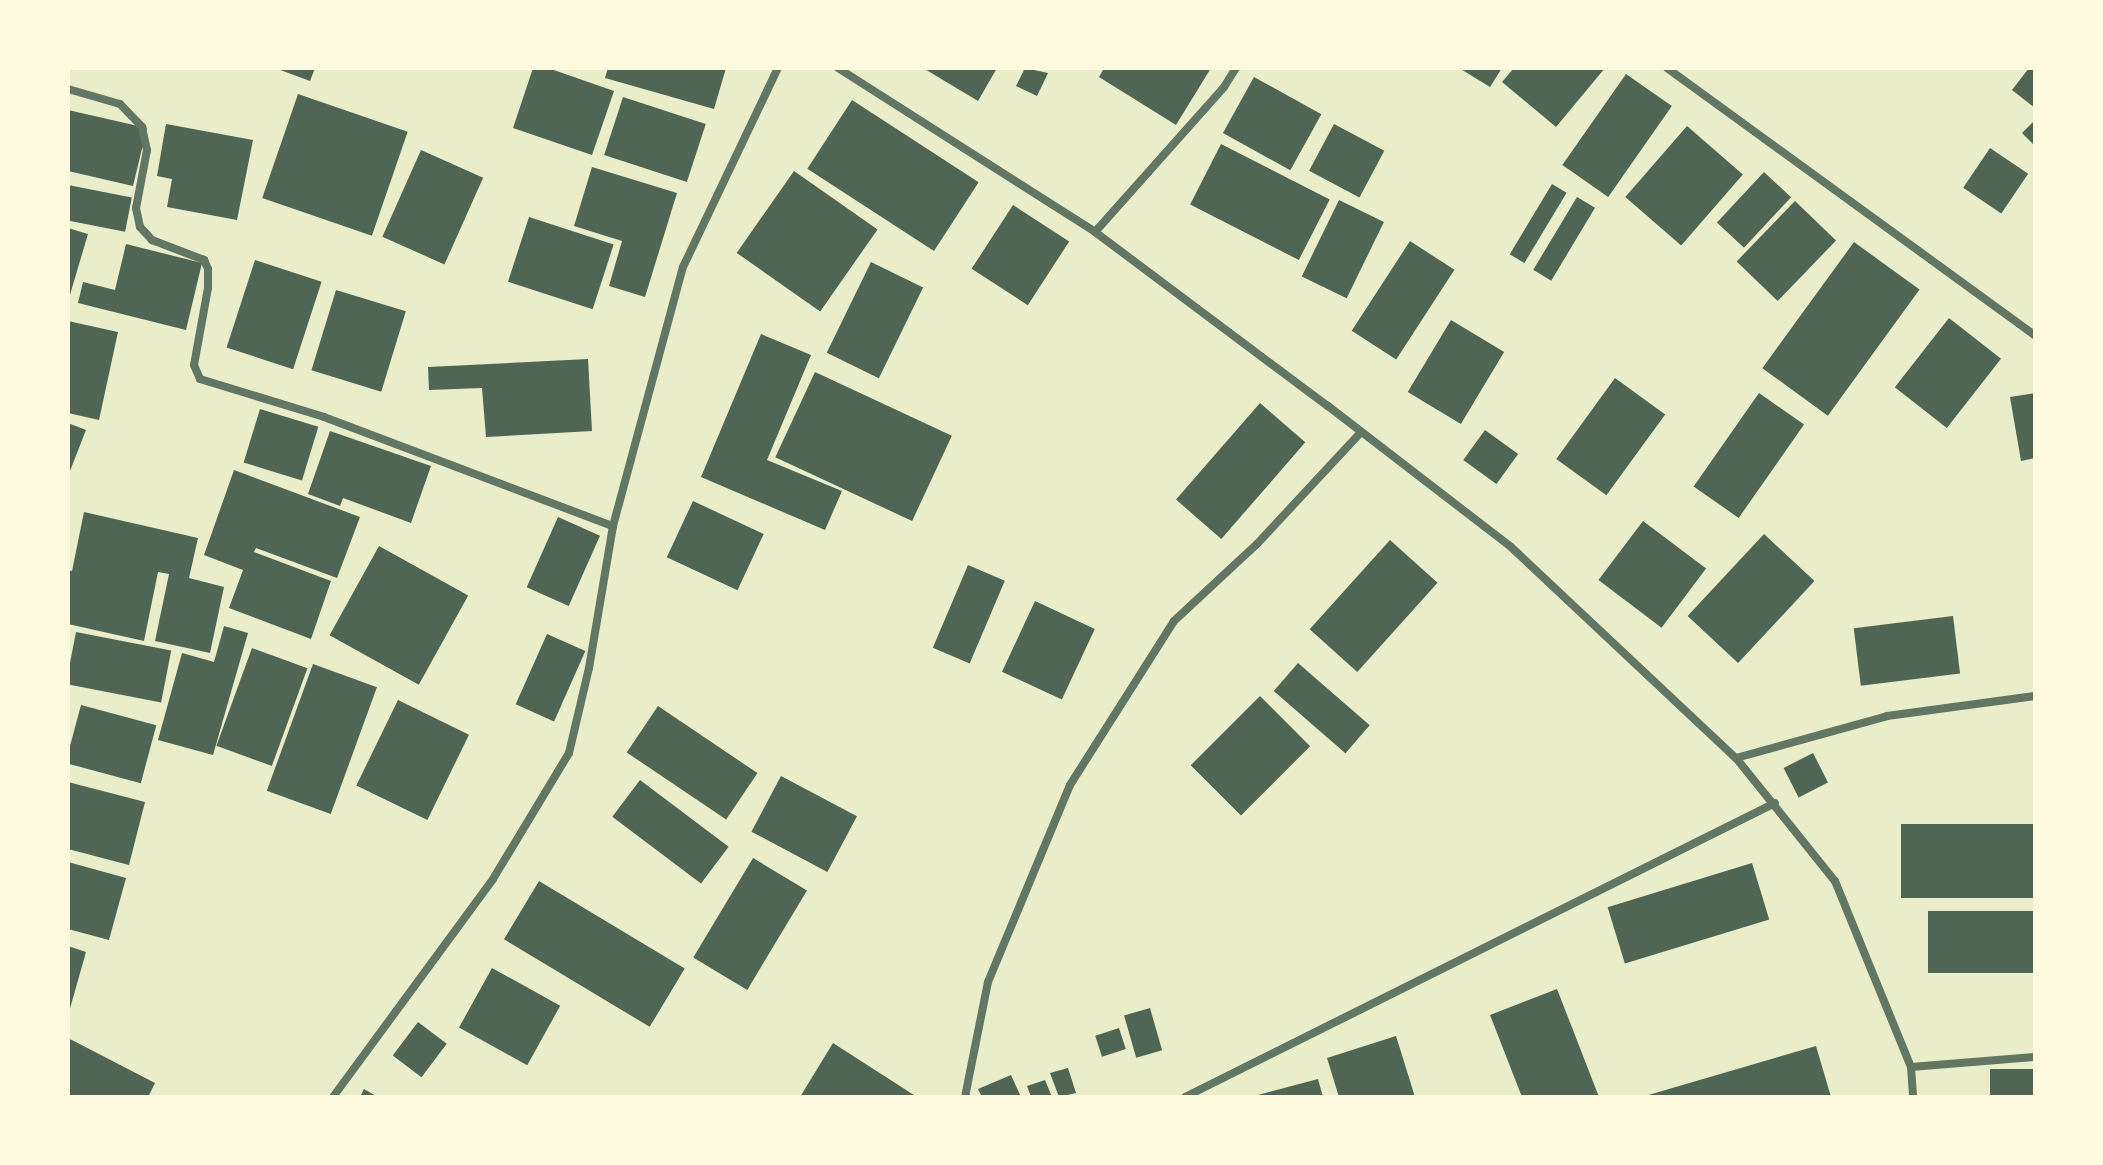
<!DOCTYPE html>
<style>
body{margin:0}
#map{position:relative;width:2103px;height:1165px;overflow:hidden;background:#e9edc9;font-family:"IBM Plex Sans",sans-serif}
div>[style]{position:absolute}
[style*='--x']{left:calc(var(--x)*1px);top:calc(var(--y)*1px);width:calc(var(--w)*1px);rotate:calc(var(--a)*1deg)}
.building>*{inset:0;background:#4f6655;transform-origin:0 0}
.minor>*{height:8px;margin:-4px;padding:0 4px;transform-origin:4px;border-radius:4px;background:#617663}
span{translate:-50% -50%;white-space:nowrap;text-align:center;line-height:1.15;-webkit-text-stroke:8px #fefae0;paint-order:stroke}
.frame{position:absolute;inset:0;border:70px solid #fefae0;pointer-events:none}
</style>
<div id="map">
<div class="building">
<i style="clip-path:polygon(275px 68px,315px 68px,310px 81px)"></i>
<i style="clip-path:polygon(533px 68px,548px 68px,614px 91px,592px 155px,513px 128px)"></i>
<i style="clip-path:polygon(608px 68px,726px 68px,714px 109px,605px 78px)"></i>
<i style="clip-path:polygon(923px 68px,997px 68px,978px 101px)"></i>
<i style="clip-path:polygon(1025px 68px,1048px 73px,1037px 96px,1016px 86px)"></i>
<i style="clip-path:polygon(1104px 68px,1211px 68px,1176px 125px,1099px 77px)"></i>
<i style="clip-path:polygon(1459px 68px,1502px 68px,1490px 87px)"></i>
<i style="clip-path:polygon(1514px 68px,1605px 68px,1556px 127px,1502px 82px)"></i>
<i style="clip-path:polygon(2029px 68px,2035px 68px,2035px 108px,2012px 90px)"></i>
<i style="left:1626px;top:74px;width:56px;height:111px;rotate:35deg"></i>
<i style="left:1254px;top:77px;width:77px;height:64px;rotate:29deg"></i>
<i style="left:298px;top:94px;width:116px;height:110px;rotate:19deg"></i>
<i style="left:623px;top:97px;width:87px;height:61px;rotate:18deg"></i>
<i style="left:852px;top:100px;width:151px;height:82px;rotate:33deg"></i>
<i style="clip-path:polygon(68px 110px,147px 128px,133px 186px,68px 171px)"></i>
<i style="clip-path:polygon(2035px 120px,2035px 146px,2022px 133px)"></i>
<i style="clip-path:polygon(166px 124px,253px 140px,237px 220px,167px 207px,172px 179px,157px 176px)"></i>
<i style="left:1334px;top:124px;width:57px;height:53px;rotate:28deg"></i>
<i style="left:1687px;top:126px;width:74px;height:94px;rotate:41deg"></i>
<i style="left:1221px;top:144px;width:122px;height:68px;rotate:27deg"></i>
<i style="left:1990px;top:148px;width:46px;height:48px;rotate:34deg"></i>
<i style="left:421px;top:150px;width:68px;height:95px;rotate:24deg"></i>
<i style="clip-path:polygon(592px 167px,677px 193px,645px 297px,609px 286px,622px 241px,574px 226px)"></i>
<i style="left:794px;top:171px;width:102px;height:100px;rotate:35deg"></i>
<i style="left:1764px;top:172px;width:37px;height:69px;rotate:43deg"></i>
<i style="left:1552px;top:184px;width:17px;height:82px;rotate:31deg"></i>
<i style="left:68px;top:185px;width:65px;height:35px;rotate:11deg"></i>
<i style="left:1577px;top:197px;width:21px;height:85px;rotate:31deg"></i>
<i style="left:1339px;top:200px;width:50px;height:85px;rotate:26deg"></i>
<i style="left:1795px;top:201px;width:57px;height:84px;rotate:44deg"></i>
<i style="left:1013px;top:205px;width:67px;height:76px;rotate:33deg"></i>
<i style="left:529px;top:217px;width:89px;height:68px;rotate:18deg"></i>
<i style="clip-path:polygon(68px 228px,88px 234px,69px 298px,68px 298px)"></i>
<i style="left:1410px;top:241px;width:53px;height:107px;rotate:33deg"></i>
<i style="left:1854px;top:242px;width:81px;height:156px;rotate:36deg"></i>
<i style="clip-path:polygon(126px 244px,202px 263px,186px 330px,78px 303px,83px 282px,115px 290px)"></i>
<i style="left:255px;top:260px;width:70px;height:92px;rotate:18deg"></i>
<i style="left:871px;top:262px;width:58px;height:101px;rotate:26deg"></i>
<i style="left:336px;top:290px;width:73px;height:84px;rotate:17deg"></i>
<i style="left:1949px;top:318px;width:66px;height:88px;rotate:38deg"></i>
<i style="left:1451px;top:320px;width:62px;height:84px;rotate:31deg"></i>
<i style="clip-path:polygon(68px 321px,118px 332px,99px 420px,68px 413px)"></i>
<i style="clip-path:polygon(761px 334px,811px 355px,767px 460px,842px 491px,825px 530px,701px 477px)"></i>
<i style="clip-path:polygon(588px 359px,592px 431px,486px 437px,482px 388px,429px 390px,428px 367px)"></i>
<i style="left:815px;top:372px;width:151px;height:94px;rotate:25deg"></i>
<i style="left:1615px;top:378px;width:62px;height:100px;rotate:36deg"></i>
<i style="left:1759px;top:393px;width:55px;height:114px;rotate:35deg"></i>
<i style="clip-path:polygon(2035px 393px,2035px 458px,2021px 461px,2010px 397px)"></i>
<i style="left:1260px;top:403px;width:60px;height:128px;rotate:41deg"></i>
<i style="left:260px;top:409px;width:61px;height:56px;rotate:17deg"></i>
<i style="clip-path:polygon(68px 423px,86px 430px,68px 476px)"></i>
<i style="left:1485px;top:430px;width:41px;height:37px;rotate:36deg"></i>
<i style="clip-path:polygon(330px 431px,431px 466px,411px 523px,343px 498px,340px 506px,308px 494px)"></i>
<i style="clip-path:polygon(234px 470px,360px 517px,337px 578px,256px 548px,254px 552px,331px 581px,311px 639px,229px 608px,243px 570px,204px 555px)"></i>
<i style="left:693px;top:501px;width:78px;height:62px;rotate:25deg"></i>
<i style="clip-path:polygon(84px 512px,198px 538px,189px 578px,224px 587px,210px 653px,155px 641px,169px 574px,158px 572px,144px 641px,68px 624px,68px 570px,72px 571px)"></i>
<i style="left:558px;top:517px;width:46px;height:77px;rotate:24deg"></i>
<i style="left:1643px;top:521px;width:79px;height:74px;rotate:37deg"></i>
<i style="left:1764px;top:534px;width:69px;height:112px;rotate:43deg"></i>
<i style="left:1390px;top:540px;width:64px;height:120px;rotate:42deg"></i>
<i style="left:379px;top:546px;width:102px;height:102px;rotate:29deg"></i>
<i style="left:968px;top:565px;width:40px;height:90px;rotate:23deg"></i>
<i style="left:1035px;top:601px;width:66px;height:78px;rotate:25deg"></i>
<i style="left:1953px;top:616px;width:58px;height:100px;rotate:83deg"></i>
<i style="clip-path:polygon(224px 626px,248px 633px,213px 755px,158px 740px,182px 653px,214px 662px)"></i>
<i style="left:76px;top:632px;width:97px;height:53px;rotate:11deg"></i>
<i style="left:547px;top:634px;width:42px;height:77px;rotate:24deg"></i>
<i style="left:252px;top:648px;width:59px;height:104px;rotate:20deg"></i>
<i style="left:1298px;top:663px;width:95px;height:37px;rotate:41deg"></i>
<i style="left:313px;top:664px;width:68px;height:135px;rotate:20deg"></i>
<i style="left:1260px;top:696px;width:71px;height:98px;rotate:45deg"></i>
<i style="left:398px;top:700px;width:79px;height:95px;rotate:26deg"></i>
<i style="left:81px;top:705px;width:78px;height:60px;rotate:15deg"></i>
<i style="left:658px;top:706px;width:120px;height:56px;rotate:34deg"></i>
<i style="left:1813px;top:753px;width:33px;height:33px;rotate:63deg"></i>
<i style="left:781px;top:776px;width:86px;height:63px;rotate:28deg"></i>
<i style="left:640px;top:780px;width:111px;height:46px;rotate:37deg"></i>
<i style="clip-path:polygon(68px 782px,145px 802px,129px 865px,68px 849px)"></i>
<i style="left:2035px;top:824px;width:74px;height:134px;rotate:90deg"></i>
<i style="left:753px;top:858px;width:63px;height:116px;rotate:31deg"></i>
<i style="clip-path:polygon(68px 862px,126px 878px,109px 940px,68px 929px)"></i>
<i style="left:1752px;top:863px;width:59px;height:151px;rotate:73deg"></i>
<i style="left:539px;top:881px;width:170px;height:68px;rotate:31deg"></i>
<i style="left:2035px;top:911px;width:62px;height:107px;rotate:90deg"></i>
<i style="clip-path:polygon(68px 946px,86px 952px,69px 1012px,68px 1012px)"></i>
<i style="left:492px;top:968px;width:78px;height:68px;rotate:29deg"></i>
<i style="clip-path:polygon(1557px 989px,1599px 1097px,1522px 1097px,1490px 1015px)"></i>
<i style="left:1150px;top:1008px;width:44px;height:27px;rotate:74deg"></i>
<i style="left:418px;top:1022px;width:36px;height:42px;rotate:37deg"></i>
<i style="left:1119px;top:1028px;width:22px;height:25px;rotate:72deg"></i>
<i style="clip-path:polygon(1396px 1036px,1415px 1097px,1339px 1097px,1327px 1058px)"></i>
<i style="clip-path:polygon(68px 1038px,155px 1083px,148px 1097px,68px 1097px)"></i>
<i style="clip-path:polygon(833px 1043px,917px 1097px,800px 1097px)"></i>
<i style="clip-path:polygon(1816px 1046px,1831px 1097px,1645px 1097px,1645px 1096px)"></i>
<i style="clip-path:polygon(1068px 1068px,1076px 1093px,1059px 1097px,1050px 1073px)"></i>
<i style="left:1990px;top:1069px;width:45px;height:28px"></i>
<i style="clip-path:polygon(1011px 1075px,1021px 1097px,982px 1097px,978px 1089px)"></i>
<i style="clip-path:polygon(1318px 1079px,1323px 1097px,1254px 1097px,1254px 1096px)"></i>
<i style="clip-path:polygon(1045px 1080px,1052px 1097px,1031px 1097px,1027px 1086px)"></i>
<i style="clip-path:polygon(364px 1089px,378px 1097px,360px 1097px)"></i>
</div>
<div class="minor">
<i style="--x:838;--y:68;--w:305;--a:32.5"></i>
<i style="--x:1095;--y:232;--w:291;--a:36.8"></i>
<i style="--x:1328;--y:406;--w:231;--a:37.6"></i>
<i style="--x:1511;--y:547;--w:308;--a:43.2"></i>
<i style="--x:1736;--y:758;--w:158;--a:51.2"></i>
<i style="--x:1835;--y:881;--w:201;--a:67.8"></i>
<i style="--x:1911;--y:1067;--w:30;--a:86"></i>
<i style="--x:1667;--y:68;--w:455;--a:36"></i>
<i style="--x:68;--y:89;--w:54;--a:16.1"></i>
<i style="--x:120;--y:104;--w:32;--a:46"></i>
<i style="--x:142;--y:127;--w:24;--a:78"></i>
<i style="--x:147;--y:150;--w:59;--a:100.7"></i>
<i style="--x:136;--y:208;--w:19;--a:78"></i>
<i style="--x:140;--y:227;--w:18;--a:47"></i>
<i style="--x:152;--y:240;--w:56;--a:21"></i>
<i style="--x:204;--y:260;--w:10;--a:66"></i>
<i style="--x:208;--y:269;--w:19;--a:90"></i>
<i style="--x:208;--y:288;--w:78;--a:100.3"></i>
<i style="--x:194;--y:365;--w:15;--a:67"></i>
<i style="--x:200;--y:379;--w:130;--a:17"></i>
<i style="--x:324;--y:417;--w:309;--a:20.7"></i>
<i style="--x:1095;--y:232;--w:194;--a:-48.3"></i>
<i style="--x:1224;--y:87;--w:22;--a:-58"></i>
<i style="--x:1736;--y:758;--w:157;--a:-15.5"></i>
<i style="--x:1887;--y:716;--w:149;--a:-7.7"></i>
<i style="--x:1911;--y:1067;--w:124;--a:-4.6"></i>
<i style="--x:333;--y:1097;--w:270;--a:-53.7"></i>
<i style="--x:493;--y:879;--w:147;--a:-58.9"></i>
<i style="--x:569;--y:753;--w:87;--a:-76.8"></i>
<i style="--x:589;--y:668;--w:144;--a:-80.4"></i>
<i style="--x:613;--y:526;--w:268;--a:-74.9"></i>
<i style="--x:683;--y:267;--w:221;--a:-64.5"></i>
<i style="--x:965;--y:1097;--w:117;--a:-78.7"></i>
<i style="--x:988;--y:982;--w:213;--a:-67.4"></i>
<i style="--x:1070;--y:785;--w:194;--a:-57.6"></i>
<i style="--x:1174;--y:621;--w:113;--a:-42.9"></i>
<i style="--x:1257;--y:544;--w:153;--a:-47.1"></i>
<i style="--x:1185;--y:1097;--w:659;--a:-26.49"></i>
</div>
<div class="frame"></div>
</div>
